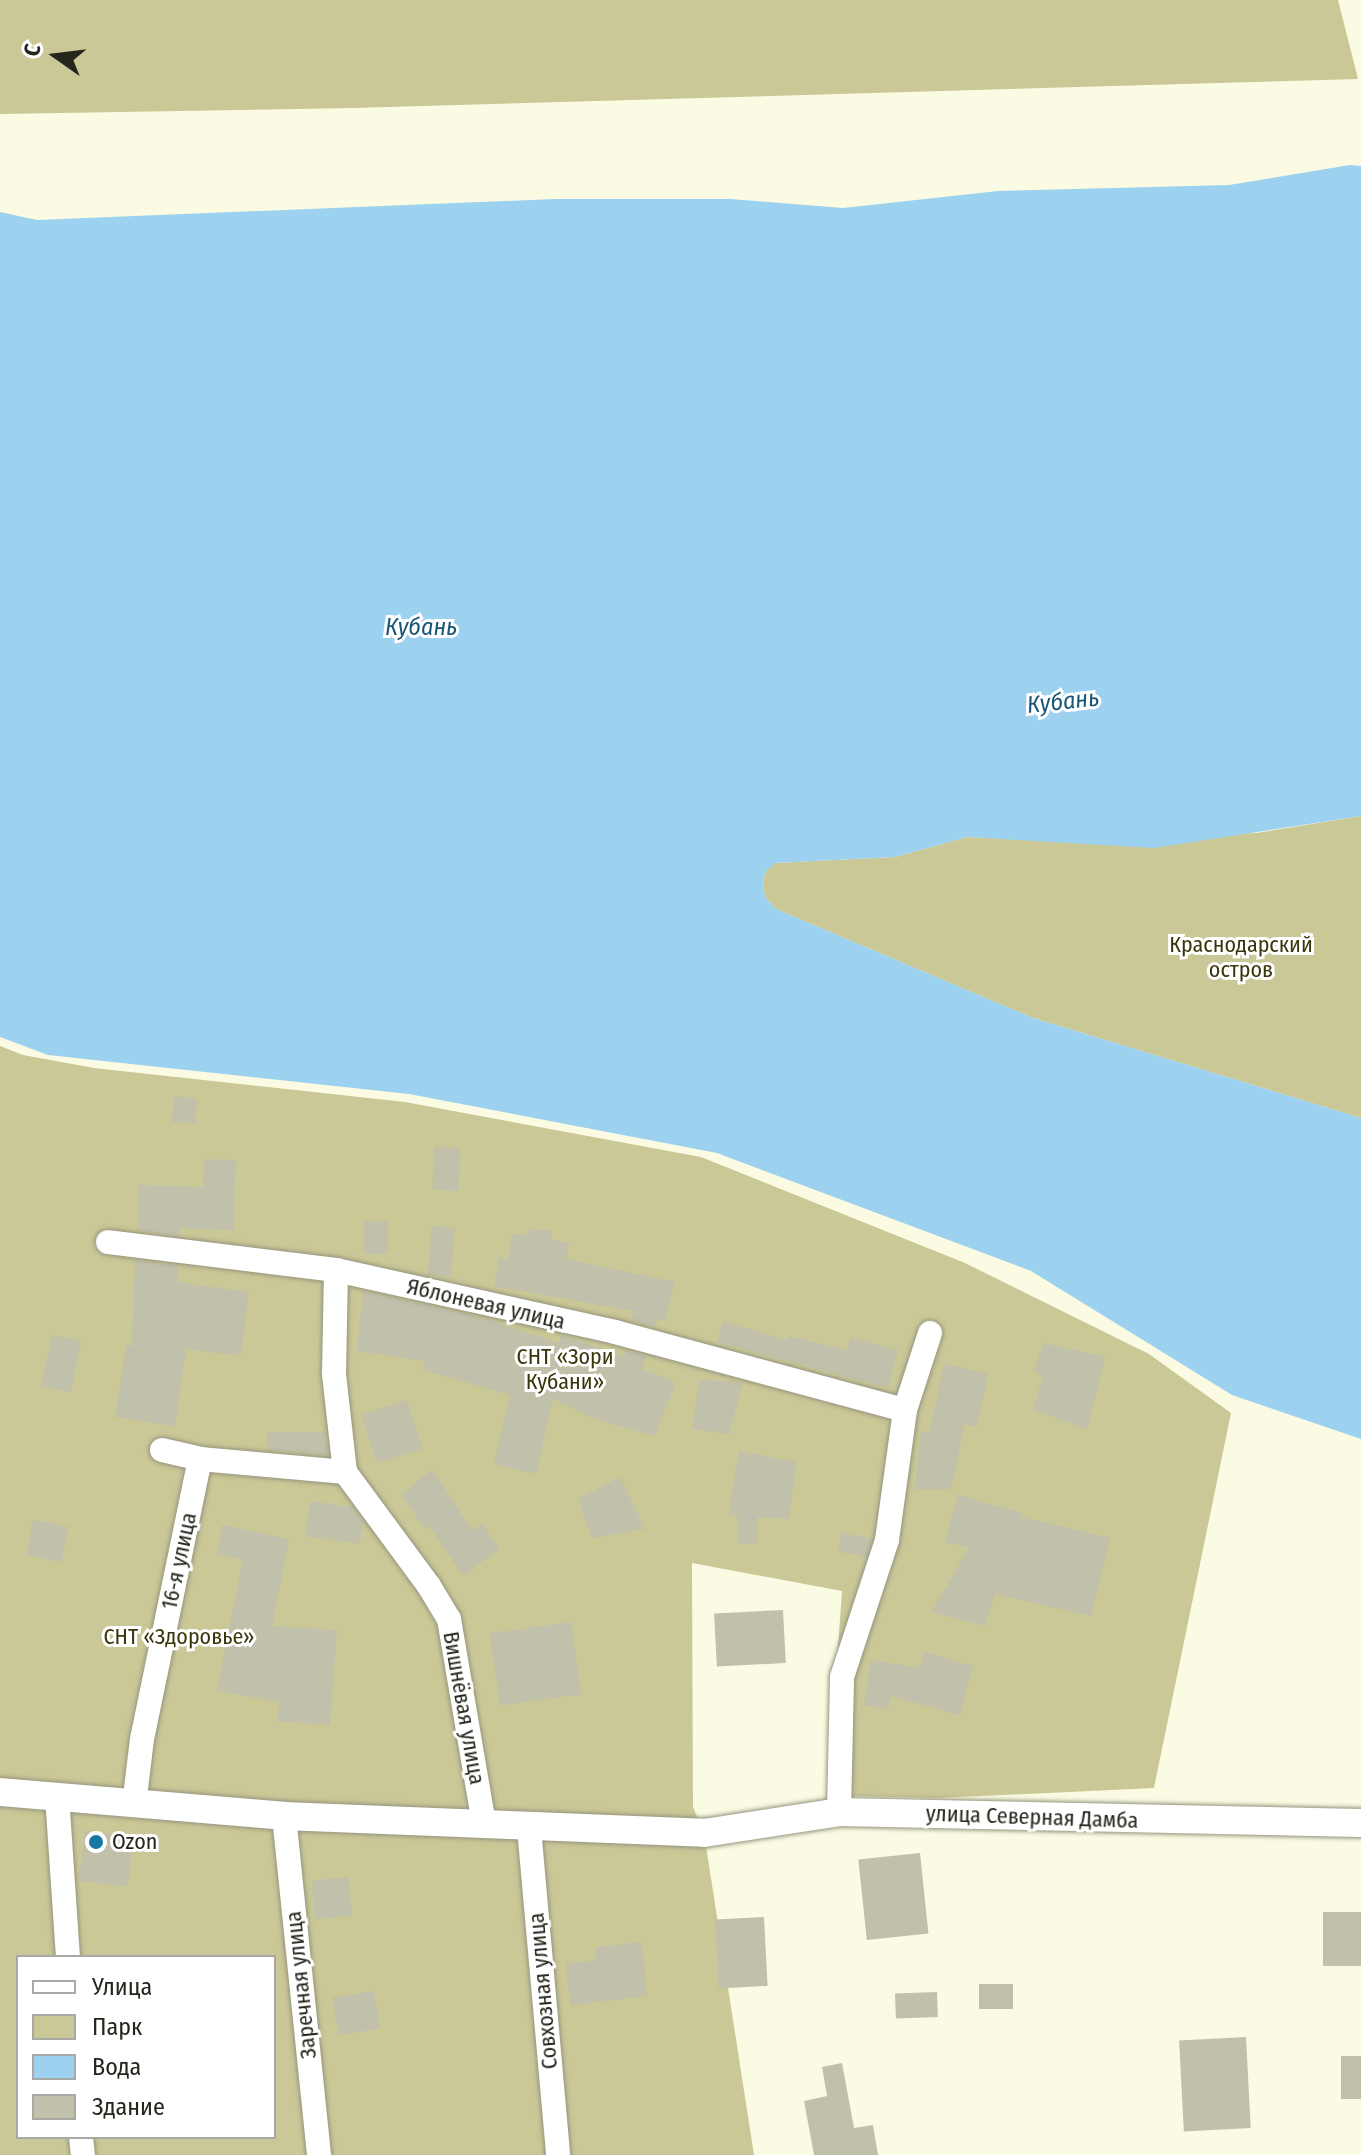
<!DOCTYPE html>
<meta charset="utf-8">
<style>
body{margin:0}
#map{position:relative;width:1361px;height:2155px;overflow:hidden;background:#fbfbe3;font-family:"Fira Sans Condensed",sans-serif}
div>[style]{position:absolute}
[style*='--x']{left:calc(var(--x)*1px);top:calc(var(--y)*1px);width:calc(var(--w)*1px);rotate:calc(var(--a)*1deg)}
.green>*{inset:0;background:#cac896}
.water>*{inset:0;background:#9cd1f0}
.building>*{inset:0;background:#c1c0aa;transform-origin:0 0}
.roads{filter:drop-shadow(0 0 2px #969580) drop-shadow(0 0 2px #969580)}
.minor>*{height:24px;margin:-12px;padding:0 12px;transform-origin:12px;border-radius:12px;background:#fff}
.tertiary>*{height:28px;margin:-14px;padding:0 14px;transform-origin:14px;border-radius:14px;background:#fff}
.dots>*{width:22px;height:22px;translate:-50% -50%;box-sizing:border-box;border:4px solid #fff;border-radius:50%}
span{translate:-50% -50%;white-space:nowrap;text-align:center;line-height:1.15;-webkit-text-stroke:6px #fff;paint-order:stroke}
.park-label{font-size:22px;color:#39360c}
.street-label{font-size:22px;color:#25251c}
.poi-label{font-size:22px;color:#25251c}
.left{translate:0 -50%;text-align:left}
.water-label{font-size:24px;color:#175675;font-style:italic}
.legend{position:absolute;left:16px;top:1955px;width:260px;height:184px;box-sizing:border-box;background:#fff;border:2px solid #a8a8a4;margin:0;padding:10px 14px;list-style:none;font-size:24px;color:#25251c}
.legend li{display:flex;align-items:center;gap:16px;height:40px}
.legend b{width:40px;border:2px solid #a8a8a4}
.north{position:absolute;left:16px;top:16px;width:80px;height:80px;-webkit-text-stroke:6px #fff;paint-order:stroke;rotate:284deg;font-size:22px;font-weight:700;line-height:32px;text-align:center;color:#25251c}
.north::after{content:'';display:block;margin:auto;width:28px;height:36px;background:#25251c;clip-path:polygon(50% 0,100% 100%,50% 72%,0 100%)}
</style>
<div id="map">
<div class="green">
<i style="clip-path:polygon(0 0,1338px 0,1358px 79px,353px 108px,0 114px)"></i>
<i style="clip-path:polygon(1361px 816px,1361px 1118px,1033px 1018px,776px 909px,765px 897px,763px 885px,765px 872px,774px 863px,895px 857px,967px 837px,1046px 841px,1256px 833px)"></i>
<i style="clip-path:polygon(evenodd,0 1046px,23px 1055px,94px 1068px,405px 1102px,701px 1157px,965px 1263px,1149px 1354px,1231px 1413px,1154px 1788px,938px 1798px,852px 1796px,828px 1791px,842px 1591px,692px 1563px,693px 1807px,704px 1833px,754px 2155px,0 2155px,0 1046px,18px 1957px,274px 1957px,274px 2137px,18px 2137px,18px 1957px)"></i>
</div>
<div class="water">
<i style="clip-path:polygon(1350px 165px,1361px 166px,1361px 816px,1154px 848px,967px 837px,895px 857px,775px 863px,765px 872px,763px 885px,765px 897px,776px 909px,1033px 1018px,1361px 1118px,1361px 1439px,1232px 1395px,1031px 1271px,717px 1153px,409px 1094px,48px 1055px,0 1037px,0 212px,37px 220px,555px 199px,731px 199px,843px 208px,998px 191px,1229px 185px)"></i>
</div>
<div class="building">
<i style="left:174px;top:1096px;width:23px;height:26px;rotate:5deg"></i>
<i style="left:434px;top:1147px;width:26px;height:43px;rotate:2deg"></i>
<i style="clip-path:polygon(204px 1159px,236px 1160px,233px 1230px,180px 1228px,179px 1236px,137px 1230px,138px 1185px,203px 1187px)"></i>
<i style="left:364px;top:1221px;width:24px;height:33px"></i>
<i style="left:432px;top:1226px;width:23px;height:49px;rotate:5deg"></i>
<i style="clip-path:polygon(529px 1228px,552px 1231px,551px 1240px,569px 1242px,566px 1259px,675px 1282px,665px 1321px,658px 1319px,655px 1327px,631px 1321px,633px 1311px,494px 1286px,499px 1258px,508px 1259px,512px 1234px,528px 1236px)"></i>
<i style="clip-path:polygon(135px 1260px,178px 1266px,177px 1282px,249px 1292px,241px 1356px,186px 1349px,175px 1426px,115px 1417px,126px 1346px,132px 1346px)"></i>
<i style="clip-path:polygon(363px 1291px,479px 1317px,558px 1343px,561px 1335px,624px 1357px,625px 1350px,646px 1356px,642px 1369px,676px 1383px,654px 1436px,596px 1419px,553px 1399px,536px 1474px,494px 1464px,510px 1395px,423px 1370px,425px 1361px,357px 1351px)"></i>
<i style="clip-path:polygon(723px 1322px,788px 1340px,789px 1336px,847px 1350px,850px 1338px,898px 1350px,888px 1388px,717px 1342px)"></i>
<i style="left:52px;top:1335px;width:30px;height:52px;rotate:12deg"></i>
<i style="clip-path:polygon(1043px 1343px,1105px 1357px,1087px 1429px,1033px 1410px,1043px 1375px,1034px 1372px)"></i>
<i style="clip-path:polygon(944px 1364px,988px 1373px,977px 1427px,965px 1424px,951px 1489px,915px 1490px,921px 1431px,929px 1433px)"></i>
<i style="clip-path:polygon(699px 1380px,743px 1382px,729px 1434px,692px 1429px)"></i>
<i style="left:407px;top:1400px;width:51px;height:48px;rotate:72deg"></i>
<i style="clip-path:polygon(267px 1432px,325px 1432px,328px 1455px,267px 1450px)"></i>
<i style="clip-path:polygon(739px 1451px,796px 1462px,789px 1519px,757px 1517px,758px 1543px,738px 1544px,737px 1515px,728px 1515px)"></i>
<i style="clip-path:polygon(432px 1469px,472px 1531px,483px 1524px,499px 1549px,463px 1576px,429px 1526px,424px 1528px,402px 1495px)"></i>
<i style="clip-path:polygon(620px 1477px,645px 1529px,592px 1538px,578px 1499px)"></i>
<i style="clip-path:polygon(958px 1495px,1022px 1513px,1021px 1517px,1110px 1538px,1091px 1616px,995px 1594px,985px 1626px,931px 1612px,969px 1548px,945px 1542px)"></i>
<i style="clip-path:polygon(310px 1501px,352px 1507px,363px 1522px,360px 1544px,305px 1536px)"></i>
<i style="left:33px;top:1520px;width:36px;height:36px;rotate:11deg"></i>
<i style="clip-path:polygon(222px 1525px,289px 1539px,272px 1626px,337px 1630px,330px 1725px,278px 1721px,279px 1702px,217px 1691px,243px 1559px,217px 1554px)"></i>
<i style="left:842px;top:1533px;width:31px;height:19px;rotate:11deg"></i>
<i style="left:783px;top:1610px;width:53px;height:69px;rotate:87deg"></i>
<i style="left:571px;top:1622px;width:73px;height:82px;rotate:82deg"></i>
<i style="clip-path:polygon(924px 1652px,973px 1666px,960px 1715px,890px 1696px,888px 1709px,864px 1705px,871px 1660px,920px 1668px)"></i>
<i style="left:85px;top:1831px;width:49px;height:50px;rotate:7deg"></i>
<i style="left:920px;top:1853px;width:81px;height:62px;rotate:84deg"></i>
<i style="left:348px;top:1877px;width:39px;height:37px;rotate:84deg"></i>
<i style="left:1361px;top:1912px;width:54px;height:38px;rotate:90deg"></i>
<i style="left:764px;top:1917px;width:69px;height:49px;rotate:87deg"></i>
<i style="clip-path:polygon(642px 1942px,647px 1996px,570px 2005px,566px 1964px,596px 1960px,595px 1947px)"></i>
<i style="left:1013px;top:1984px;width:25px;height:34px;rotate:90deg"></i>
<i style="left:374px;top:1991px;width:38px;height:42px;rotate:81deg"></i>
<i style="left:937px;top:1992px;width:25px;height:42px;rotate:88deg"></i>
<i style="left:1246px;top:2037px;width:91px;height:67px;rotate:87deg"></i>
<i style="left:1361px;top:2056px;width:43px;height:20px;rotate:90deg"></i>
<i style="clip-path:polygon(842px 2063px,854px 2128px,873px 2125px,878px 2155px,814px 2155px,804px 2101px,827px 2096px,822px 2067px)"></i>
</div>
<div class="roads">
<div class="minor">
<i style="--x:108;--y:1242;--w:230;--a:7"></i>
<i style="--x:336;--y:1270;--w:286;--a:12.5"></i>
<i style="--x:615;--y:1332;--w:300;--a:15.1"></i>
<i style="--x:336;--y:1270;--w:104;--a:91.1"></i>
<i style="--x:334;--y:1374;--w:99;--a:83.6"></i>
<i style="--x:162;--y:1450;--w:39;--a:13"></i>
<i style="--x:200;--y:1459;--w:146;--a:5.1"></i>
<i style="--x:345;--y:1472;--w:142;--a:53.6"></i>
<i style="--x:429;--y:1586;--w:39;--a:59"></i>
<i style="--x:449;--y:1619;--w:208;--a:80.3"></i>
<i style="--x:57;--y:1796;--w:161;--a:86.1"></i>
<i style="--x:134;--y:1805;--w:66;--a:-83.1"></i>
<i style="--x:142;--y:1739;--w:286;--a:-78.3"></i>
<i style="--x:839;--y:1812;--w:135;--a:-88.7"></i>
<i style="--x:842;--y:1677;--w:144;--a:-71.8"></i>
<i style="--x:887;--y:1540;--w:131;--a:-82.1"></i>
<i style="--x:905;--y:1410;--w:81;--a:-72"></i>
<i style="--x:284;--y:1816;--w:341;--a:84.1"></i>
<i style="--x:529;--y:1828;--w:328;--a:84.9"></i>
<i style="--x:81;--y:2137;--w:18;--a:84"></i>
</div>
<div class="tertiary">
<i style="--x:0;--y:1792;--w:285;--a:4.8"></i>
<i style="--x:284;--y:1816;--w:420;--a:2.3"></i>
<i style="--x:704;--y:1833;--w:137;--a:-8.8"></i>
<i style="--x:839;--y:1812;--w:522;--a:1.21"></i>
</div>
</div>
<div class="dots">
<i style="left:96px;top:1842px;background:#1778a5"></i>
</div>
<div class="park-label">
<span style="left:1241px;top:957px">Краснодарский<br>остров</span>
<span style="left:565px;top:1369px">СНТ «Зори<br>Кубани»</span>
<span style="left:179px;top:1637px">СНТ «Здоровье»</span>
</div>
<div class="street-label">
<span style="left:486px;top:1304px;rotate:13deg">Яблоневая улица</span>
<span style="left:179px;top:1561px;rotate:-78deg">16-я улица</span>
<span style="left:464px;top:1708px;rotate:80deg">Вишнёвая улица</span>
<span style="left:1032px;top:1817px;rotate:2deg">улица Северная Дамба</span>
<span style="left:301px;top:1985px;rotate:-96deg">Заречная улица</span>
<span style="left:543px;top:1991px;rotate:-95deg">Совхозная улица</span>
</div>
<div class="poi-label">
<span class="left" style="left:112px;top:1842px">Ozon</span>
</div>
<div class="water-label">
<span style="left:421px;top:628px">Кубань</span>
<span style="left:1063px;top:702px;rotate:-6deg">Кубань</span>
</div>
<ul class="legend">
<li><b style="height:10px;background:#fff"></b>Улица</li>
<li><b style="height:22px;background:#cac896"></b>Парк</li>
<li><b style="height:22px;background:#9cd1f0"></b>Вода</li>
<li><b style="height:22px;background:#c1c0aa"></b>Здание</li>
</ul>
<div class="north">С</div>
</div>
